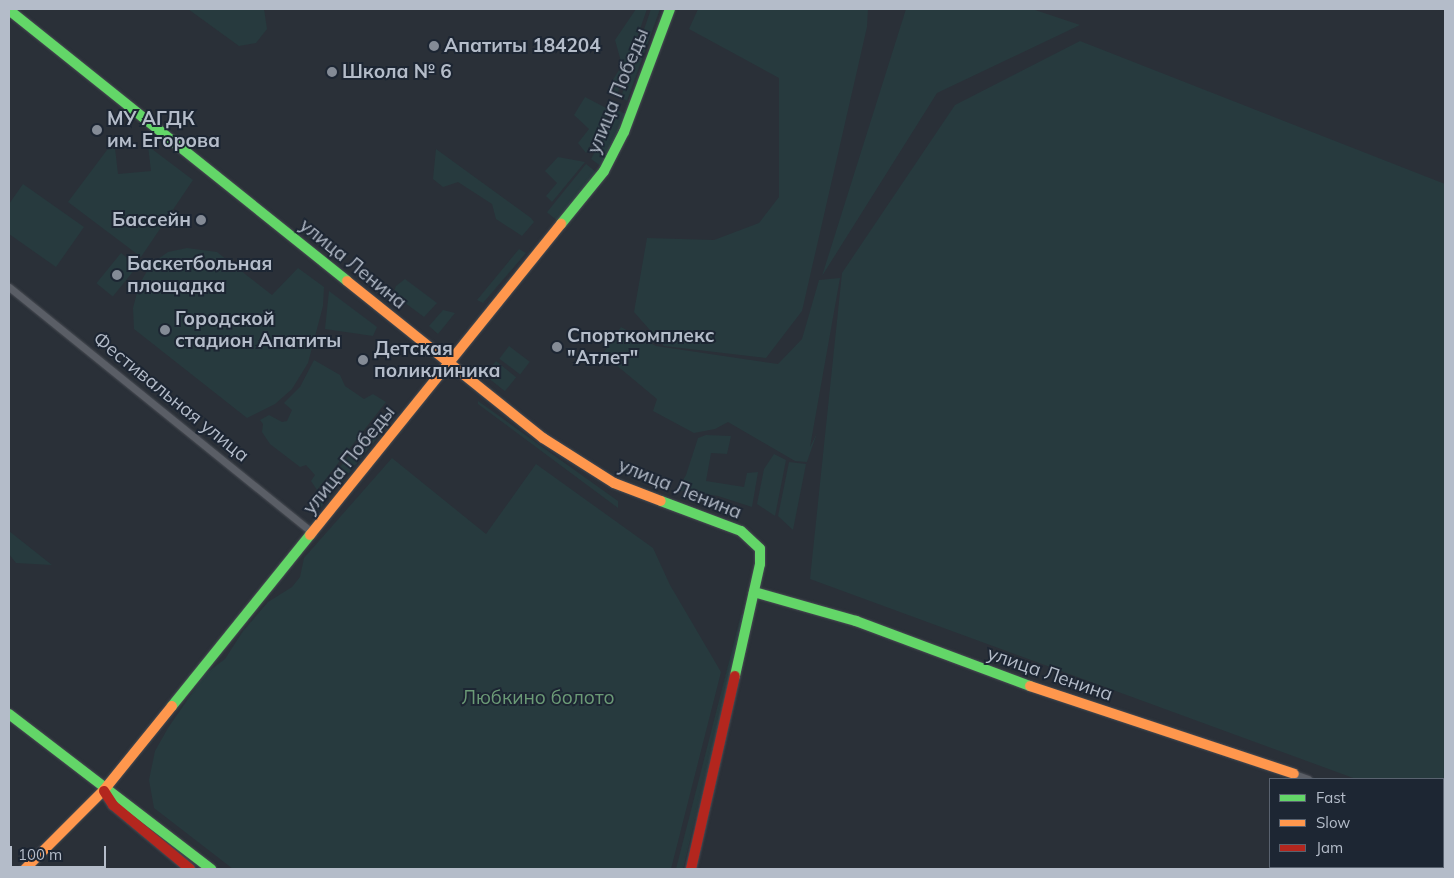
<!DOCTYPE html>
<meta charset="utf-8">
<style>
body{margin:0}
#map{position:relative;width:1454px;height:878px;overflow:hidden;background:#2a3038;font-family:Mulish,sans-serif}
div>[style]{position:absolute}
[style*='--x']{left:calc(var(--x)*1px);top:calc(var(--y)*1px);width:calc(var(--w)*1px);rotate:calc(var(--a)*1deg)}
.green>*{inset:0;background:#273a3e;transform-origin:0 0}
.roads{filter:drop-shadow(0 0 1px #484c53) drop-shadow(0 0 1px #484c53)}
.street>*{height:7px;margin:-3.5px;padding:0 3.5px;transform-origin:3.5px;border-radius:3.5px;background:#5a5e66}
.fast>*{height:10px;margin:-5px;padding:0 5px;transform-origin:5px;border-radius:5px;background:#63d668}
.slow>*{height:10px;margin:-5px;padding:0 5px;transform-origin:5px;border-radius:5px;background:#ff974d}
.jam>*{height:10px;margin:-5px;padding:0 5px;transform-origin:5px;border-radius:5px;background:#b3261e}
.dots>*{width:14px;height:14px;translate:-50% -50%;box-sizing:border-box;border:2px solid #1d2633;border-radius:50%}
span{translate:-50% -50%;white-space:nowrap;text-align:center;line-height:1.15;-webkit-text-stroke:4px #1d2633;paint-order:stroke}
.poi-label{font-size:19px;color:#b4bcc9;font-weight:700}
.left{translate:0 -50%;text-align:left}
.right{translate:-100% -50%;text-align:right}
.street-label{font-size:19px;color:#b4bcc9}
.park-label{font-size:19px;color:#6b9a76}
.frame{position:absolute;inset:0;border:10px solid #b4bcc9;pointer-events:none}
.legend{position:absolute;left:1269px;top:778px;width:175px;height:90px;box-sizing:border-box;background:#1d2633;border:1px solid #59626f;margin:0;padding:6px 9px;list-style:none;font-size:15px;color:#b4bcc9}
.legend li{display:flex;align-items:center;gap:10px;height:25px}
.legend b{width:25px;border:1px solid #59626f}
.scale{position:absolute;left:10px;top:846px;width:96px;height:22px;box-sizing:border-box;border:2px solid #b4bcc9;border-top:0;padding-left:6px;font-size:15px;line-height:18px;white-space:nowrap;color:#b4bcc9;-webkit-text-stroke:4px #1d2633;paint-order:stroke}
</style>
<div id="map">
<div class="green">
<i style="clip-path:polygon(188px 9px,264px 9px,267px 29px,256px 43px,239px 46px)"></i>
<i style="clip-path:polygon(636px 9px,647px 9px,617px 95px,608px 88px,622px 65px,615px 40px)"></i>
<i style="clip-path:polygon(651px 9px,660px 9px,627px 101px,621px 97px)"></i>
<i style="clip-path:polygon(698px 9px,868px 9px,867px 27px,802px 311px,766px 358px,664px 346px,634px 312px,647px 238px,714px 240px,759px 223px,779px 197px,779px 78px,689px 29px)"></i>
<i style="clip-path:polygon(906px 9px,1032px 9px,1080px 25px,937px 93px,822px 276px)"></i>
<i style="clip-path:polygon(1080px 41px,1445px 184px,1445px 812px,1443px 779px,1356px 779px,810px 579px,842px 273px,955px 105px)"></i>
<i style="clip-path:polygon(585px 97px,610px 110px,586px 153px,578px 143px,589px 129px,574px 115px)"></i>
<i style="clip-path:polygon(618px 110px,627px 115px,601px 166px,591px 159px)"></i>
<i style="clip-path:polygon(148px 146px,193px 180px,141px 257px,68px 202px,107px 150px,115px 148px,118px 174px,151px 171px)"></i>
<i style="clip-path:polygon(436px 149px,531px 218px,534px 222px,522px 236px,496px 219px,492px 204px,458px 182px,443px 187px,433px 179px)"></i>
<i style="clip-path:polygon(558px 157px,585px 162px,552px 202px,546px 196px,557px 183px,545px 171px)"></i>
<i style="left:586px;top:164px;width:14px;height:62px;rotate:39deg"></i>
<i style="clip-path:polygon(23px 184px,84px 227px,56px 267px,9px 234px,9px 204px)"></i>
<i style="clip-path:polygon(187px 248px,217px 252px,272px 295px,298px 268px,324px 287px,323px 306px,308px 363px,292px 389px,275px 404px,247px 418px,134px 329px,133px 308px,139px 285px,151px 264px,168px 252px)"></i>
<i style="clip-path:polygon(519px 249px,526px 253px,483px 303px,477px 300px)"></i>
<i style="left:121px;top:253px;width:21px;height:39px;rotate:39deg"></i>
<i style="clip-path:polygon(840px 278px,810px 447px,817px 433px,807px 462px,795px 461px,728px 422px,715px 429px,694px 433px,653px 411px,657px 399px,603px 354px,621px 327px,656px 346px,778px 364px,802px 339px,819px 280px)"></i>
<i style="clip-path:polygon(405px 279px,437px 303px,424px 317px,393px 294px,396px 286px)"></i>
<i style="clip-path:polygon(329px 291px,377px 327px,373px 336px,325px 329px)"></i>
<i style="clip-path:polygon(443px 310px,455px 313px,438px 334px,429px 326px)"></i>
<i style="left:509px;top:346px;width:26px;height:16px;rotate:37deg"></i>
<i style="clip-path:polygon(314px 360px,340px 375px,345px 386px,364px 399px,373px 394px,386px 402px,317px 490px,311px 481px,315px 475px,306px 465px,300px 467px,270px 444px,262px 432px,263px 424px,260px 420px,269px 415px,282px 422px,287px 421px,292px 410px,284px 403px,300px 387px)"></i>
<i style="left:496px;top:361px;width:26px;height:18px;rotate:39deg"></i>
<i style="clip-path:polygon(478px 401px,618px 501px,618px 508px,478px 404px)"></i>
<i style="clip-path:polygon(380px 416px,384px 416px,389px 424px,318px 511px,314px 500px)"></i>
<i style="clip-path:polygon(706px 435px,731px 436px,727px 454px,711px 453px,706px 481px,744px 487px,747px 473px,758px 472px,752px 507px,718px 496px,677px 490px,686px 475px,698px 438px)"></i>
<i style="clip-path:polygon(774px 454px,786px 460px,775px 516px,757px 504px,764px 469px)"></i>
<i style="clip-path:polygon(392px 458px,486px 534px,536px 464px,653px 548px,670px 585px,721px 672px,671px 869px,233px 869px,154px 808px,149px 780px,155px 751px,168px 728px,205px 674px,225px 659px,243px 631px,268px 602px,292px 587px,300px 577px,304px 558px)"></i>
<i style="clip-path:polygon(789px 462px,806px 464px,793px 530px,778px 516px)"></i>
<i style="clip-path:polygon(9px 531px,52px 565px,16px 563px,9px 554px)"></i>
<i style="clip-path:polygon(741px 615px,745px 615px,683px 869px,676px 869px)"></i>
</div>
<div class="roads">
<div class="street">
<i style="--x:9;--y:287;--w:391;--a:39"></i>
<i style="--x:1294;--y:774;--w:15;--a:20"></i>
<i style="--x:1443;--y:828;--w:2;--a:27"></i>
</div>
<div class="fast">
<i style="--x:9;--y:10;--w:433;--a:38.7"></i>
<i style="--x:561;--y:224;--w:68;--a:-50.9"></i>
<i style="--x:604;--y:171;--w:44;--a:-62.9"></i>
<i style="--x:624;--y:132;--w:131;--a:-69.5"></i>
<i style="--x:661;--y:501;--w:85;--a:20.6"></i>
<i style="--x:741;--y:531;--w:26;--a:43"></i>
<i style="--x:760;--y:549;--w:15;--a:90"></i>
<i style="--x:760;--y:564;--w:115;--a:102.6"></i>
<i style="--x:754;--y:592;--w:106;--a:15.9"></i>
<i style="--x:856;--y:621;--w:186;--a:20.5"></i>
<i style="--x:172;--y:706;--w:220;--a:-51.1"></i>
<i style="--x:9;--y:714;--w:255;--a:37.5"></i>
</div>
<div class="slow">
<i style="--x:347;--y:281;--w:251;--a:38.7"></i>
<i style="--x:543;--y:438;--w:84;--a:32.4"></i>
<i style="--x:614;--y:483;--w:50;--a:21"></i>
<i style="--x:310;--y:535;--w:400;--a:-51.1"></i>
<i style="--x:1030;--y:686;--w:278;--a:18.4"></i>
<i style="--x:25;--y:869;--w:112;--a:-45"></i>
<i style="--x:104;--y:790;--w:108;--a:-51"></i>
</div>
<div class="jam">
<i style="--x:104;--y:791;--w:17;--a:57"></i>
<i style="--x:113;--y:805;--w:100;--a:39.7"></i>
<i style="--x:691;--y:869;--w:198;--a:-77.2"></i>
</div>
</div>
<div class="dots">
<i style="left:434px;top:46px;background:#848b96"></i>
<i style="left:332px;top:72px;background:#848b96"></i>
<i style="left:97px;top:130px;background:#848b96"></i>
<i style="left:201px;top:220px;background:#848b96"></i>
<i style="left:117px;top:275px;background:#848b96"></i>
<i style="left:165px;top:330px;background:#848b96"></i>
<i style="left:557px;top:347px;background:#848b96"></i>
<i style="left:363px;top:360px;background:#848b96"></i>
</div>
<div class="poi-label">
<span class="left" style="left:444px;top:46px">Апатиты 184204</span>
<span class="left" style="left:342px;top:72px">Школа № 6</span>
<span class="left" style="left:107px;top:130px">МУ АГДК<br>им. Егорова</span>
<span class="right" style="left:191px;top:220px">Бассейн</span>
<span class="left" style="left:127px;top:275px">Баскетбольная<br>площадка</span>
<span class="left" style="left:175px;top:330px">Городской<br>стадион Апатиты</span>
<span class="left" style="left:567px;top:347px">Спорткомплекс<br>"Атлет"</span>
<span class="left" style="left:374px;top:360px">Детская<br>поликлиника</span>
</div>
<div class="street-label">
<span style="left:618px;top:91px;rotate:-68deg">улица Победы</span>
<span style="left:353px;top:264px;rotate:39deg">улица Ленина</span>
<span style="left:171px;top:397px;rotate:39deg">Фестивальная улица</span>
<span style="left:349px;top:460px;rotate:-51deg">улица Победы</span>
<span style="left:680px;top:489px;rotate:22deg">улица Ленина</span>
<span style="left:1050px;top:674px;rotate:19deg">улица Ленина</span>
</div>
<div class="park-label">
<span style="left:538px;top:698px">Любкино болото</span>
</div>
<div class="frame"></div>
<ul class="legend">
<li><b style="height:6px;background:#63d668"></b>Fast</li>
<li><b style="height:6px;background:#ff974d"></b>Slow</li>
<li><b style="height:6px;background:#b3261e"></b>Jam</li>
</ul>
<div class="scale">100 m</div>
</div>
